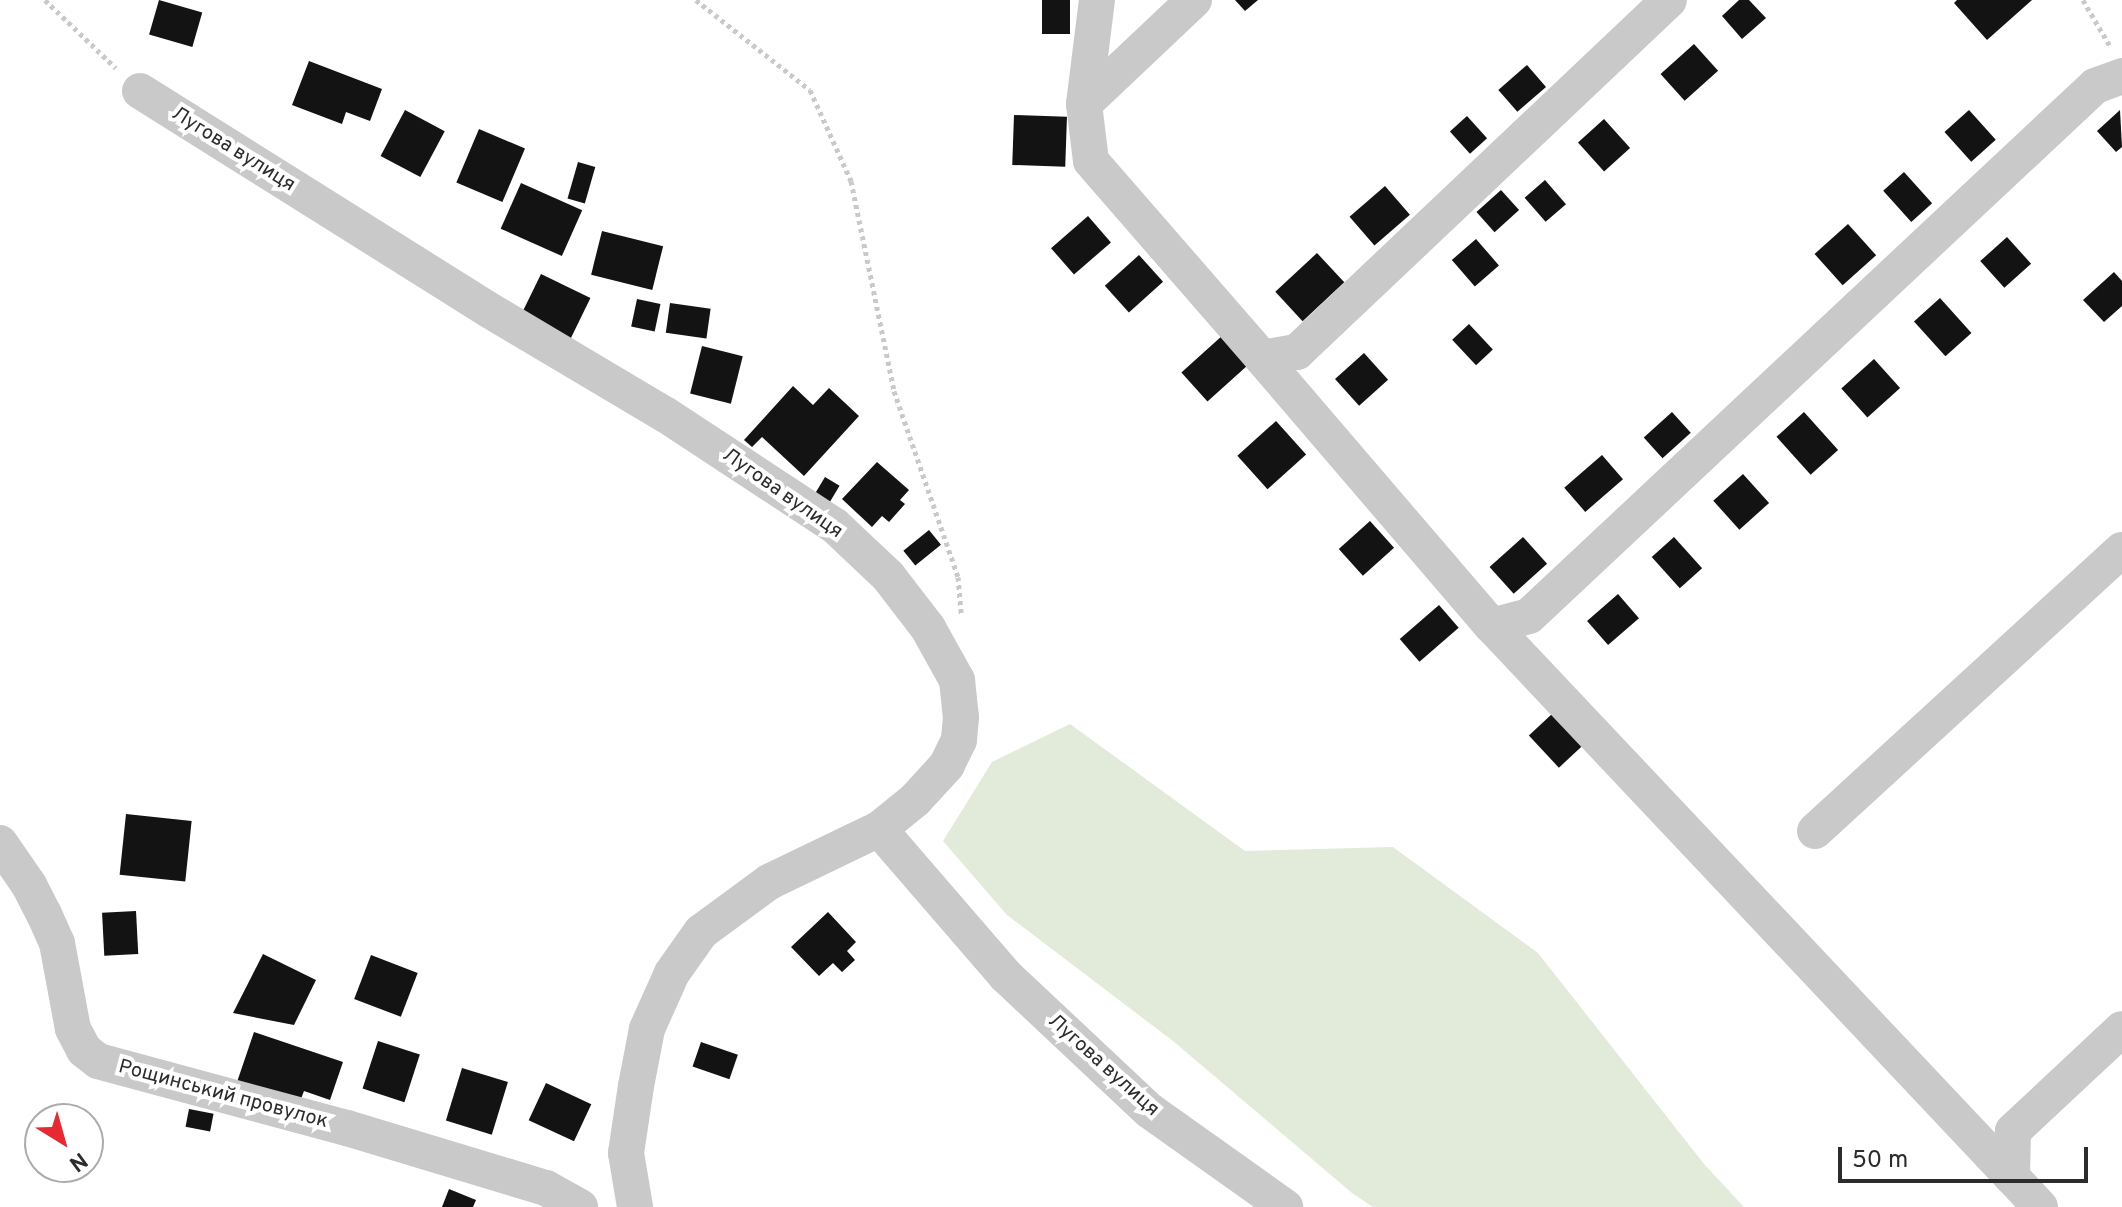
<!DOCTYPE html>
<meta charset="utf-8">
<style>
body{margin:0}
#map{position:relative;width:2122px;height:1207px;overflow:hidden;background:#fff;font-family:Overpass,sans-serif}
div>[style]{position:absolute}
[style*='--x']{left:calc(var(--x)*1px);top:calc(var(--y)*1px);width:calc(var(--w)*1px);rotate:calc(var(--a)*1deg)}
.green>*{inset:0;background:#e2ead9}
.building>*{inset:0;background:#131313;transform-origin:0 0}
.path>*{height:5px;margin-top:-2.5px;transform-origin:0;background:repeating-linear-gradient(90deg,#c9c9c9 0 4px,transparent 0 8px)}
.minor>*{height:36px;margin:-18px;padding:0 18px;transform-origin:18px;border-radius:18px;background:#c9c9c9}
span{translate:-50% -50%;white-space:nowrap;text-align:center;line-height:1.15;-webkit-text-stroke:8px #fff;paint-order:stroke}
.street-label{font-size:20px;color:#2c2c2c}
.north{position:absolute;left:24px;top:1103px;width:80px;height:80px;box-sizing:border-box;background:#fff;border:2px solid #ababab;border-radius:50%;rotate:143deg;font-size:22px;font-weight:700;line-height:32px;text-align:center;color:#2c2c2c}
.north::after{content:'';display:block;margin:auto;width:28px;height:36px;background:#e82934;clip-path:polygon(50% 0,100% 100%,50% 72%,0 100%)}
.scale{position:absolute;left:1838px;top:1147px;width:250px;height:36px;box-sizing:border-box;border:4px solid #2c2c2c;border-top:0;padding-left:10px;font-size:24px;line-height:28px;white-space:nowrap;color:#2c2c2c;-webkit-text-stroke:6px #fff;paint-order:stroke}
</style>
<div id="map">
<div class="green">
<i style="clip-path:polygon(1070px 724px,1245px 851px,1393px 847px,1538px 953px,1704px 1164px,1744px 1207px,1373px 1207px,1352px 1193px,1173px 1041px,1007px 915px,943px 841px,992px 762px)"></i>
</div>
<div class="building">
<i style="left:159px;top:0;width:45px;height:36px;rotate:16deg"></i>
<i style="left:1042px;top:0;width:28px;height:34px"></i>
<i style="clip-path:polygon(1235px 0,1258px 0,1245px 11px)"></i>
<i style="clip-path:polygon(1739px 0,1749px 0,1766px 18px,1742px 39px,1722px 16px)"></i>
<i style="clip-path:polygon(1957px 0,2032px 0,1987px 40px,1954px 3px)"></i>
<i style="left:1694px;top:44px;width:36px;height:45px;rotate:48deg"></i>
<i style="clip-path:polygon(309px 61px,382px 89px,370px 121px,346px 112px,342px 124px,292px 105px)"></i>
<i style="left:1527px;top:65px;width:29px;height:38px;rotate:49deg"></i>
<i style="left:405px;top:110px;width:45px;height:52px;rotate:28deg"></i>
<i style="left:1969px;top:110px;width:40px;height:33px;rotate:48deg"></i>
<i style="clip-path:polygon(2120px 110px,2122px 147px,2116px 152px,2097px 131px)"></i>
<i style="left:1014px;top:115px;width:53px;height:50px;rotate:2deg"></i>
<i style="left:1467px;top:116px;width:30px;height:23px;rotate:48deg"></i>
<i style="left:1604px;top:119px;width:39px;height:35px;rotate:48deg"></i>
<i style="left:479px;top:129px;width:50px;height:58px;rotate:23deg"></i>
<i style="left:578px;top:162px;width:18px;height:38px;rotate:16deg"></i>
<i style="left:1904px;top:172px;width:42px;height:28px;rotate:48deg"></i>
<i style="left:1545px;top:180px;width:32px;height:27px;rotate:49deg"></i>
<i style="left:521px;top:183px;width:67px;height:50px;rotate:24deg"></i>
<i style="left:1385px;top:186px;width:38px;height:47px;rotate:49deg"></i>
<i style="left:1501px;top:190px;width:27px;height:33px;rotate:48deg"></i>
<i style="left:1088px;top:216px;width:35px;height:49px;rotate:49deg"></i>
<i style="left:1848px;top:224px;width:42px;height:45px;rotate:48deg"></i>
<i style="left:602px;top:231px;width:63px;height:45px;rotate:14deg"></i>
<i style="left:2007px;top:237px;width:36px;height:36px;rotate:48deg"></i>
<i style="left:1476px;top:239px;width:35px;height:32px;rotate:49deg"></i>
<i style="left:1317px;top:253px;width:40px;height:57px;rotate:47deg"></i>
<i style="left:1139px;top:255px;width:36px;height:46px;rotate:48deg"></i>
<i style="clip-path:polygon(2114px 272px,2122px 281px,2122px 306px,2104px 322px,2083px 300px)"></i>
<i style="left:541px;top:274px;width:55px;height:47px;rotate:26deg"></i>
<i style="left:1940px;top:298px;width:47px;height:35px;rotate:48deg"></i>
<i style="left:637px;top:299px;width:24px;height:28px;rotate:12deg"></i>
<i style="left:670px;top:303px;width:41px;height:30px;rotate:8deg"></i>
<i style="left:1469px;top:324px;width:35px;height:23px;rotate:47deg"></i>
<i style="left:1223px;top:335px;width:39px;height:56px;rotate:48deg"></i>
<i style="left:702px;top:346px;width:42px;height:49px;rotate:14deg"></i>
<i style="left:1364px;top:353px;width:36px;height:39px;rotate:48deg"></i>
<i style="left:1874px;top:359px;width:39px;height:44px;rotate:48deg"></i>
<i style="clip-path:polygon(793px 386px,813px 405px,829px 388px,859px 416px,804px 476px,762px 437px,752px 447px,744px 440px)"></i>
<i style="left:1672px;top:412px;width:28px;height:38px;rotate:48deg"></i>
<i style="left:1804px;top:412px;width:51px;height:37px;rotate:48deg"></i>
<i style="left:1276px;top:421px;width:45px;height:52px;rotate:48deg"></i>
<i style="left:1602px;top:455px;width:32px;height:50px;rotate:49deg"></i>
<i style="clip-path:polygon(877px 462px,909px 490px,900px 500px,905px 504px,889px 522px,882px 516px,872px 527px,842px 499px)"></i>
<i style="left:1743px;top:474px;width:39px;height:40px;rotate:48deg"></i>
<i style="left:825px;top:477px;width:17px;height:31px;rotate:31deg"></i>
<i style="left:1370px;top:521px;width:36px;height:42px;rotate:48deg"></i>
<i style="left:929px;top:530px;width:19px;height:33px;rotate:51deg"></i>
<i style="left:1523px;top:537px;width:36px;height:45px;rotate:48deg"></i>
<i style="left:1674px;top:537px;width:42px;height:30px;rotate:48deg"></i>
<i style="left:1618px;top:594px;width:32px;height:41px;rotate:49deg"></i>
<i style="left:1439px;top:605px;width:30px;height:52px;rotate:49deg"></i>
<i style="left:1553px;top:713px;width:44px;height:33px;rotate:47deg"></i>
<i style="left:126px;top:814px;width:66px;height:61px;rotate:6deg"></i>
<i style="left:136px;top:911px;width:43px;height:34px;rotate:87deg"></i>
<i style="clip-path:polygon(828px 912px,856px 942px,847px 951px,855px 960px,842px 972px,833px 963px,819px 976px,791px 947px)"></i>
<i style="clip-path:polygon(263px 954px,316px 980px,294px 1025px,233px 1013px)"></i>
<i style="left:371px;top:955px;width:50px;height:47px;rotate:21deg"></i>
<i style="clip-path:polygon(254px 1032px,343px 1062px,330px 1100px,304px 1091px,299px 1104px,237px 1082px)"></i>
<i style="left:378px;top:1041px;width:44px;height:50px;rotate:18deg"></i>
<i style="left:701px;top:1042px;width:39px;height:26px;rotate:19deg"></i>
<i style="left:462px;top:1068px;width:48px;height:55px;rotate:17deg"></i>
<i style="left:546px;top:1083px;width:50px;height:41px;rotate:25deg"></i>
<i style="left:189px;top:1109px;width:25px;height:18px;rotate:11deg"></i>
<i style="clip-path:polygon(449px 1189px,476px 1200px,473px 1207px,442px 1207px)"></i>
</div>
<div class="path">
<i style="--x:45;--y:0;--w:98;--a:43.8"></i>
<i style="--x:696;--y:0;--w:145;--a:38.3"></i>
<i style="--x:810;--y:90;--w:100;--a:65.7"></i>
<i style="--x:851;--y:181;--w:214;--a:78.4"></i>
<i style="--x:894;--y:391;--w:197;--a:71"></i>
<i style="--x:958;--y:577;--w:37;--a:85"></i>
<i style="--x:2083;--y:0;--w:53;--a:59.6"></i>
</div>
<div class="minor">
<i style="--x:1194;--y:0;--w:151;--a:136.6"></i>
<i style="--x:1084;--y:104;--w:57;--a:83"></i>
<i style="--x:1091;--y:161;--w:261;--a:49"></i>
<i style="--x:1262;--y:358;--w:36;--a:-10"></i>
<i style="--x:1297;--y:352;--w:512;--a:-43.42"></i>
<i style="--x:140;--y:91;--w:412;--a:32.1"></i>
<i style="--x:489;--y:310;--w:206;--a:30.7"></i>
<i style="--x:666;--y:415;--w:202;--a:33.3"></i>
<i style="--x:835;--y:526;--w:73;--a:43.3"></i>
<i style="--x:888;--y:576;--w:66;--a:52.4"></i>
<i style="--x:928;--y:628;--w:60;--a:60.9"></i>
<i style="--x:957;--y:680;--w:37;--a:84"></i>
<i style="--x:961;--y:717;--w:23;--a:95"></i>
<i style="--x:959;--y:740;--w:28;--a:116"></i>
<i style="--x:947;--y:765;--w:47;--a:132.4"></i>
<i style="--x:915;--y:800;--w:46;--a:141.1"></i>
<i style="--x:879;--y:829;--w:122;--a:154.3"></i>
<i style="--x:769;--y:882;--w:84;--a:143.7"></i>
<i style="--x:701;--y:932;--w:50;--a:125.3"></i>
<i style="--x:672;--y:973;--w:61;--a:114.1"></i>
<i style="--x:647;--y:1029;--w:58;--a:100.9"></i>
<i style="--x:636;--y:1086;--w:68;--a:98.5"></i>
<i style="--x:626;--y:1153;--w:55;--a:80.5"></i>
<i style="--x:1084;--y:104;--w:105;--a:-82.9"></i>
<i style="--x:1262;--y:358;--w:353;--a:49.4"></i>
<i style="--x:1492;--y:626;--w:38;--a:-15"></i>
<i style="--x:1529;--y:616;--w:775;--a:-43.12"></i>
<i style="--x:2095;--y:86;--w:29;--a:-20"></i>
<i style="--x:1492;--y:626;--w:758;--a:46.66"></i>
<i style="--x:879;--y:829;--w:194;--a:49.2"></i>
<i style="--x:1006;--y:976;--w:197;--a:43.2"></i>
<i style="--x:1150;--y:1111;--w:166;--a:35.4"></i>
<i style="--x:1815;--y:831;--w:416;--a:-42.5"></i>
<i style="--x:0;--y:843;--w:51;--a:55.4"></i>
<i style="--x:29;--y:885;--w:33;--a:63"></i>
<i style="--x:44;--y:914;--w:32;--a:66"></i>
<i style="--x:57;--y:943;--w:87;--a:79.5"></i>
<i style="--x:73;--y:1029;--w:24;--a:62"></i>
<i style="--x:84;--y:1050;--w:18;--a:38"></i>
<i style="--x:98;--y:1061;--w:258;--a:15.1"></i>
<i style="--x:347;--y:1128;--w:208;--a:16.8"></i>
<i style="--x:546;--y:1188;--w:39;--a:29"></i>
<i style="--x:2040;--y:1207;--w:41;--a:-133"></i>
<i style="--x:2012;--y:1177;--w:46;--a:-88.8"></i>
<i style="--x:2013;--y:1131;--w:149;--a:-43.1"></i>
</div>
<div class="street-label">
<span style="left:233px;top:150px;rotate:32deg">Лугова вулиця</span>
<span style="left:782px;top:494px;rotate:35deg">Лугова вулиця</span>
<span style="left:1103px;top:1066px;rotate:42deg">Лугова вулиця</span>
<span style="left:223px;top:1095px;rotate:15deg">Рощинський провулок</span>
</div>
<div class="north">N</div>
<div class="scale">50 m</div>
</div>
